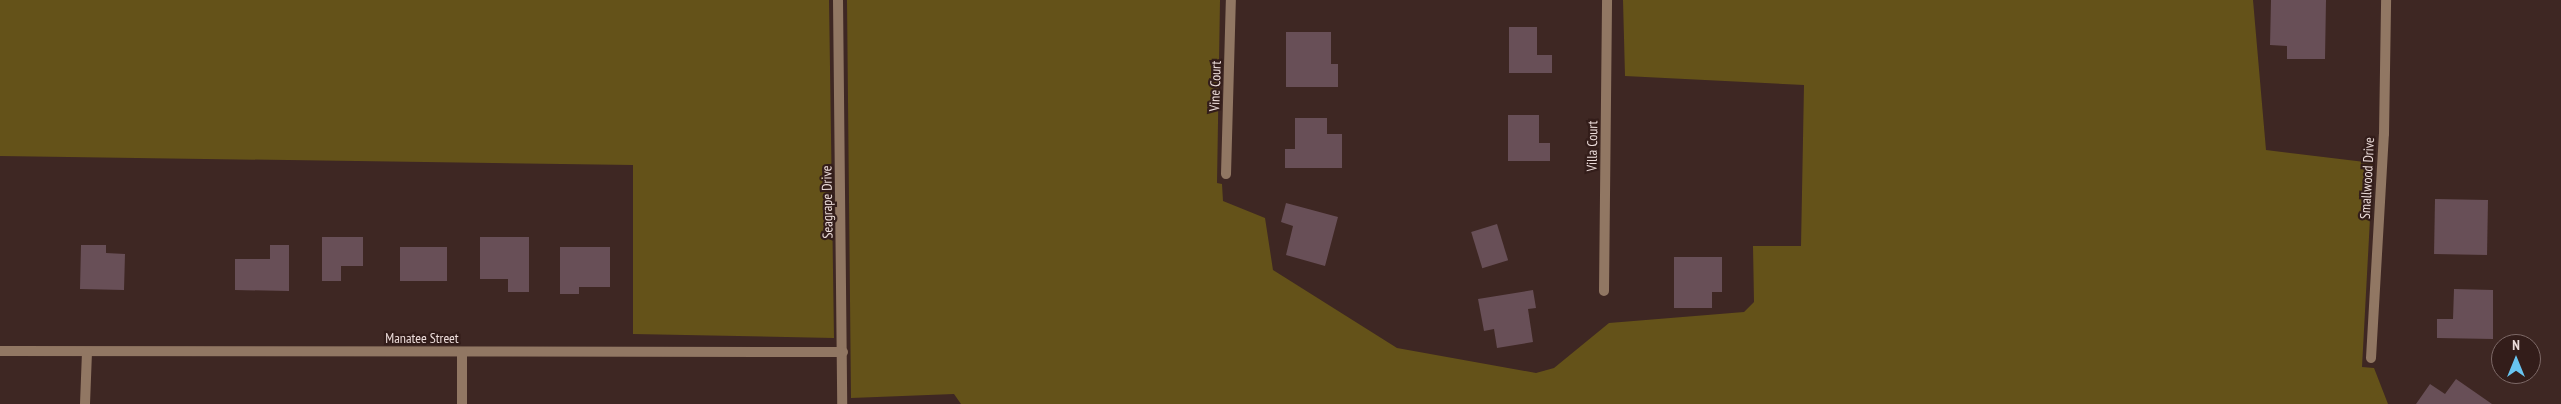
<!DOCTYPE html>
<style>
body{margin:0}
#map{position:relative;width:2561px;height:404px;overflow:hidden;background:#3e2723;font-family:"PT Sans Narrow",sans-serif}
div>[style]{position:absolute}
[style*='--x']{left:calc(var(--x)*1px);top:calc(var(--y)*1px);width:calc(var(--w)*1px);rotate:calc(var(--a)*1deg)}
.green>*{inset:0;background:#645219}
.building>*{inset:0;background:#684f57;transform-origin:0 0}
.minor>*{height:10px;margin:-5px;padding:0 5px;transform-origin:5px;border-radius:5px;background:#917763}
span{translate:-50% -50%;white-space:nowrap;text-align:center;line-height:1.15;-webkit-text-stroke:4.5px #331d1a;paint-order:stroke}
.street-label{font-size:14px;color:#ecdcda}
.north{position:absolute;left:2491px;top:334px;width:50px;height:50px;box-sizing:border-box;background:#331d1a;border:1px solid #7d6967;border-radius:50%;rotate:0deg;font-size:14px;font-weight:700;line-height:20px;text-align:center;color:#ecdcda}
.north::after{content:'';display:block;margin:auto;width:18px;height:22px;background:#68c4f0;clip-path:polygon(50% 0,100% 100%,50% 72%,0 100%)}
</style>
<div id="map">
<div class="green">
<i style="clip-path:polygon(0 0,829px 0,834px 338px,633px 334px,633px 165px,0 156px)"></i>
<i style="clip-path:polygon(847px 0,1220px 0,1217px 183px,1222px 184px,1223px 201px,1265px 218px,1273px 270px,1397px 348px,1536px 373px,1554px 368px,1609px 323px,1744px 312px,1754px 302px,1753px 246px,1801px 246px,1804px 85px,1625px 76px,1623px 0,2253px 0,2266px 150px,2373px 163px,2362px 367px,2374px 368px,2388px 404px,961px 404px,954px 394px,851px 398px)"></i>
</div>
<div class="building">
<i style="clip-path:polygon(2271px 0,2326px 0,2325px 59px,2287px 59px,2287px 46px,2270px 45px)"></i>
<i style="clip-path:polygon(1509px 27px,1537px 27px,1537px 55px,1552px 55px,1552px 73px,1509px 73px)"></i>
<i style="clip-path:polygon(1286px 32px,1331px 32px,1331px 64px,1338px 64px,1338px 87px,1286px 87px)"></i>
<i style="clip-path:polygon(1508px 115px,1539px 115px,1539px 143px,1550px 143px,1550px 161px,1508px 161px)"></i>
<i style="clip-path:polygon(1295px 118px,1327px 118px,1327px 134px,1342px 134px,1342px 168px,1285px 168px,1285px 149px,1295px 149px)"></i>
<i style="left:2435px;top:199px;width:53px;height:55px;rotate:1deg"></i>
<i style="clip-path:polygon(1286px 203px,1338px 217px,1325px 266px,1286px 255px,1293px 226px,1281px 222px)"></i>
<i style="left:1497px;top:224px;width:38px;height:27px;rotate:73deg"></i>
<i style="clip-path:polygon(322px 237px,363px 237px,363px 266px,341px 266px,341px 281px,322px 281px)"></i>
<i style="clip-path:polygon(480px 237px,529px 237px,529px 292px,508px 292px,508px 279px,480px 279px)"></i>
<i style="clip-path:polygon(81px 245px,106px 245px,106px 253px,125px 254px,124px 290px,80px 289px)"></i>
<i style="clip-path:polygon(270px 245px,289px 245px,289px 291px,235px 290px,235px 259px,270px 259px)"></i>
<i style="left:400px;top:247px;width:47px;height:34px"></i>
<i style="clip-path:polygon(560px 247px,610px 247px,610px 287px,579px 287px,579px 294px,560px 294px)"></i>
<i style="clip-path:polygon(1674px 257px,1722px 257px,1722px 292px,1712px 292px,1712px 308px,1674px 308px)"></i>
<i style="clip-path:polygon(2454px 289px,2493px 290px,2493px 339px,2437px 338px,2437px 319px,2453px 319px)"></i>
<i style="clip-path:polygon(1533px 290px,1536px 308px,1528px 309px,1533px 342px,1497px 348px,1494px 329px,1484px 331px,1478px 299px)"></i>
<i style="clip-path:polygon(2456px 379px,2492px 404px,2416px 404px,2430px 384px,2445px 394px)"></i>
</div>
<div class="minor">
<i style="--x:838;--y:0;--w:404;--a:89.4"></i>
<i style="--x:1226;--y:174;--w:174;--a:-88.4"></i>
<i style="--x:1604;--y:291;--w:291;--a:-89.4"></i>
<i style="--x:0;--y:351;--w:843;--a:0.07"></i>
<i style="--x:2371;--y:358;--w:224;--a:-86.7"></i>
<i style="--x:2384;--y:134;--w:134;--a:-89.1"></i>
<i style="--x:85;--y:404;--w:52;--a:-87.8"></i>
<i style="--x:462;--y:404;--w:52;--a:-90"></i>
</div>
<div class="street-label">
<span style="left:1215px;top:86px;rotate:-88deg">Vine Court</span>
<span style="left:1592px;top:146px;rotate:-89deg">Villa Court</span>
<span style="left:2367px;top:178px;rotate:-87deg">Smallwood Drive</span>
<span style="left:827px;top:202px;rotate:-91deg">Seagrape Drive</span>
<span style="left:422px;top:338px">Manatee Street</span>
</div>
<div class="north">N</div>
</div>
